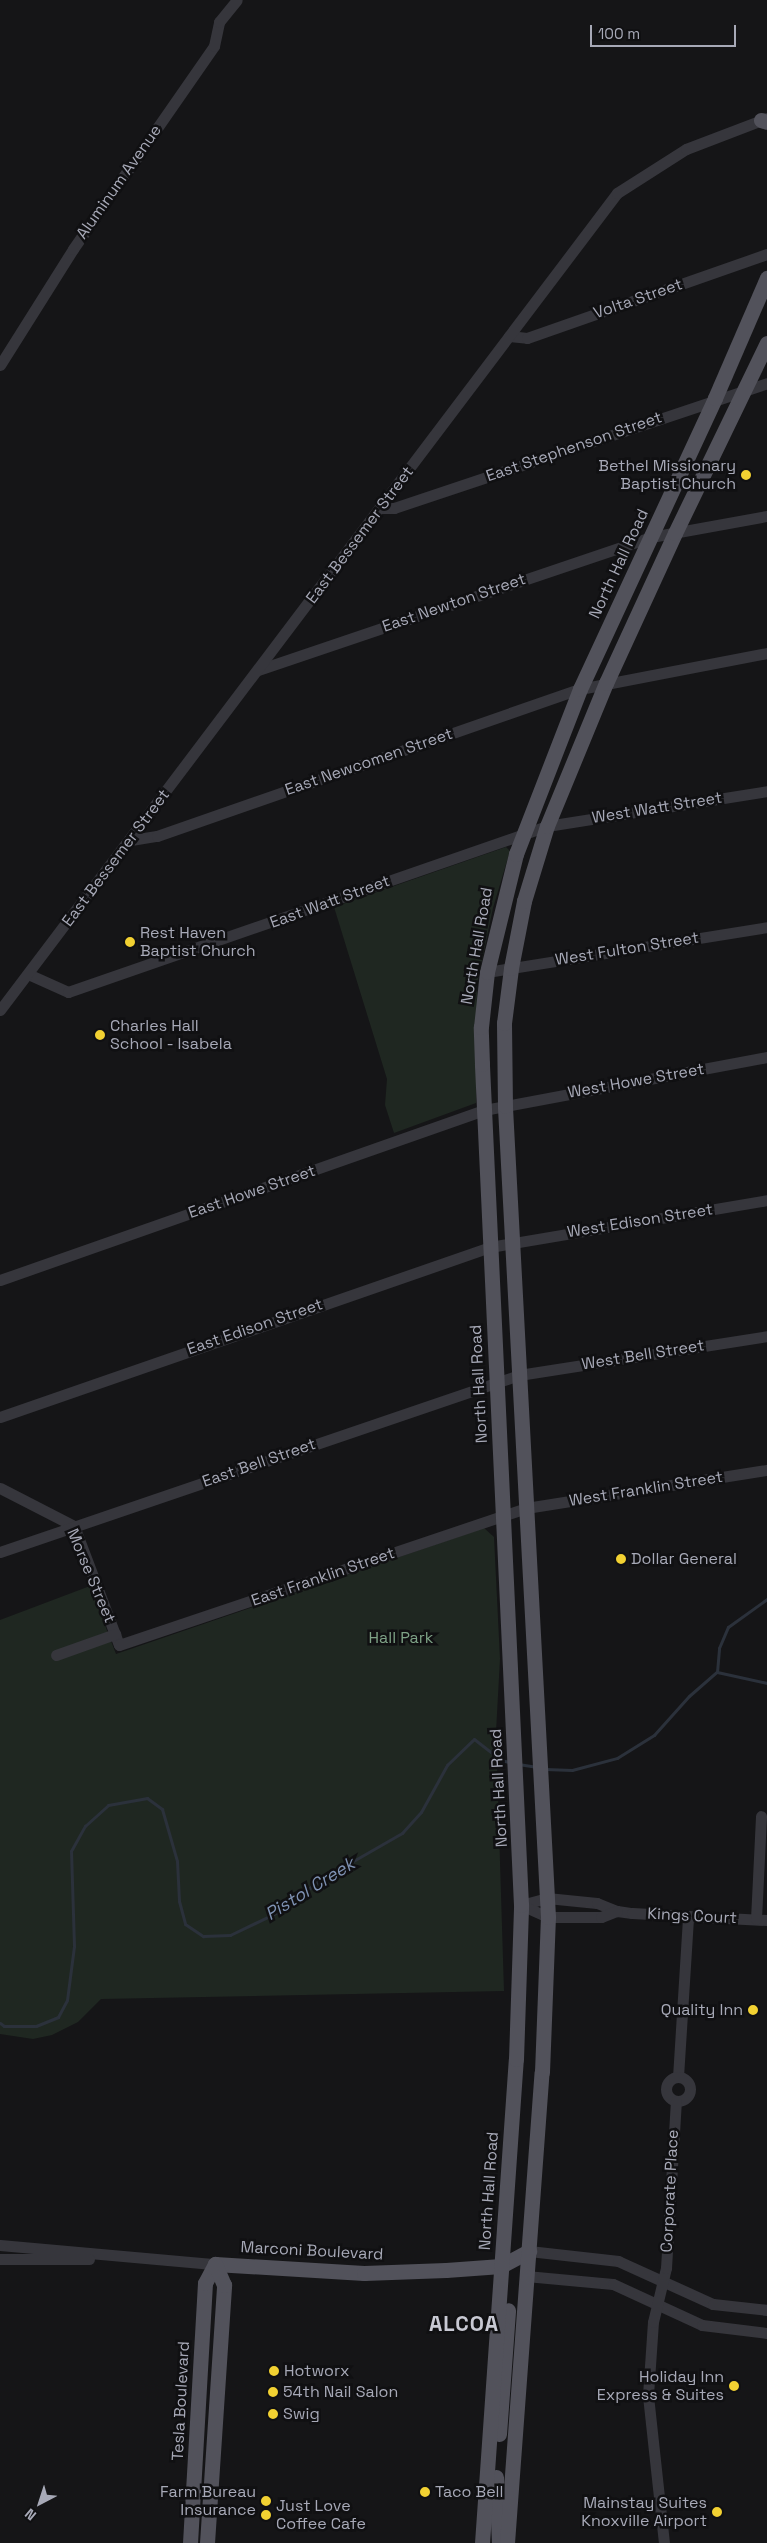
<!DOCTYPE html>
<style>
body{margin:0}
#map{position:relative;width:767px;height:2543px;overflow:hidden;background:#151517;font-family:"Space Grotesk",sans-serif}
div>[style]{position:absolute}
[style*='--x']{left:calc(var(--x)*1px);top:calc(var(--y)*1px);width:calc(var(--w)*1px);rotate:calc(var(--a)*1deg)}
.green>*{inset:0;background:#1f2721}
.stream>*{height:3px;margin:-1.5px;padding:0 1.5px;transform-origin:1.5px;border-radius:1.5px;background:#2b313b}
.minor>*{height:11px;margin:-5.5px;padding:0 5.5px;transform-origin:5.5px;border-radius:5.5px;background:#36363c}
.minor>.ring{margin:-5.5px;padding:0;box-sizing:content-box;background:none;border:11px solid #36363c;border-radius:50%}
.major>*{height:15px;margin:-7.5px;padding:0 7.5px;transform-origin:7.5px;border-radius:7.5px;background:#52525b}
.dots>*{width:14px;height:14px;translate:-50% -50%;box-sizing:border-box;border:2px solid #101012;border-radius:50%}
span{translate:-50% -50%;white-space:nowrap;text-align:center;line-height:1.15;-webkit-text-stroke:5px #101012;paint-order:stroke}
.street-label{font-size:16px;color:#a7a9b7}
.poi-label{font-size:16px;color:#a7a9b7}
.right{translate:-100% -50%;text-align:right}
.left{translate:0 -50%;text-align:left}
.park-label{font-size:16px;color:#7ea286}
.water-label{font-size:18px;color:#7e91b2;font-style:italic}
.district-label{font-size:21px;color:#c8c9d3;font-weight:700;letter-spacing:1px}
.north{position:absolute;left:15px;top:2478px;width:50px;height:50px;-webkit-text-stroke:4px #101012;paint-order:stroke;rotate:220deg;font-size:14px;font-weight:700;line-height:20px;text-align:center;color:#a7a9b7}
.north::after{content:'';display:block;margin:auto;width:18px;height:22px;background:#a7a9b7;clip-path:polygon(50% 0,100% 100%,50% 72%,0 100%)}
.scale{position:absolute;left:590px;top:25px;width:146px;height:22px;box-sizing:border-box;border:2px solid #a7a9b7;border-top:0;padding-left:6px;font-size:15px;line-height:18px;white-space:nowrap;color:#a7a9b7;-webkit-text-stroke:4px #101012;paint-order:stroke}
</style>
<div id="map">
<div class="green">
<i style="clip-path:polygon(506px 847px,510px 851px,493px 908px,477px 984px,476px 1103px,394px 1133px,385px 1105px,387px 1079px,334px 907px)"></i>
<i style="clip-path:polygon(484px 1528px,494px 1537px,500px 1659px,496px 1732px,504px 1991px,101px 1999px,78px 2022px,52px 2035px,33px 2039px,0 2034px,0 1620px,90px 1586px,116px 1654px)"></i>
</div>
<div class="stream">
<i style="--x:717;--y:1672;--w:51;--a:12.4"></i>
<i style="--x:518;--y:1764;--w:18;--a:9"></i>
<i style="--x:545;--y:1769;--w:27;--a:2"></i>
<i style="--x:572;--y:1770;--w:47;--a:-14.9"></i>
<i style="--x:617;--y:1758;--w:44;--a:-31.9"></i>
<i style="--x:654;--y:1735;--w:52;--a:-48.1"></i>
<i style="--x:689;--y:1696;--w:37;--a:-41"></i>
<i style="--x:717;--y:1672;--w:24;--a:-85"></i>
<i style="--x:719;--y:1648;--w:23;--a:-67"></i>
<i style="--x:728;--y:1627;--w:48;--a:-35.7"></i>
<i style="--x:0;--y:2023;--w:5;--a:37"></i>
<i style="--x:4;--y:2026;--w:32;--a:0"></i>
<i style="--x:36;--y:2026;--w:24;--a:-22"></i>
<i style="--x:58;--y:2017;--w:19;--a:-62"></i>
<i style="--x:67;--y:2000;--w:54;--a:-82.6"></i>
<i style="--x:74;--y:1946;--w:95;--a:-91.8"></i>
<i style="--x:71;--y:1851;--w:29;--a:-61"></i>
<i style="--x:85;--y:1826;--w:31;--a:-42"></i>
<i style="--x:108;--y:1805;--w:40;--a:-10"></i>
<i style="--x:147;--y:1798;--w:19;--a:36"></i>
<i style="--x:162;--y:1809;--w:54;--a:73.9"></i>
<i style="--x:177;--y:1861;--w:40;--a:87.1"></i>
<i style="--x:179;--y:1901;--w:24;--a:75"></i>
<i style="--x:185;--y:1924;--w:22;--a:34"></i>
<i style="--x:203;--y:1936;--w:27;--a:-2"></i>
<i style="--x:230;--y:1935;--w:55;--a:-25.6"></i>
<i style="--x:280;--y:1911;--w:51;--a:-37.8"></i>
<i style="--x:320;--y:1880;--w:95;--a:-29.8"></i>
<i style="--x:402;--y:1833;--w:28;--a:-48"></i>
<i style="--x:421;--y:1812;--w:54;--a:-61"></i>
<i style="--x:447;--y:1765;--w:37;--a:-44"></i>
<i style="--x:474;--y:1739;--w:34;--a:38"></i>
<i style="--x:501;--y:1760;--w:8;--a:14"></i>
</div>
<div class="minor">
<i style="--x:509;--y:336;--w:18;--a:6"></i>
<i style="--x:527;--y:338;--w:254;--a:-19.3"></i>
<i style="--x:0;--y:365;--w:137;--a:-57.8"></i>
<i style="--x:73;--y:249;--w:247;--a:-55.2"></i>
<i style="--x:214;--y:46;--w:25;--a:-78"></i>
<i style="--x:219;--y:22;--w:28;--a:-51"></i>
<i style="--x:381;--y:508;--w:13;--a:0"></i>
<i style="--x:394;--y:508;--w:393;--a:-18.5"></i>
<i style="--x:258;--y:670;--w:415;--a:-18.7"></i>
<i style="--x:651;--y:537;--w:118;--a:-10.3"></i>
<i style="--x:131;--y:840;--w:26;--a:-9"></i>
<i style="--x:157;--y:836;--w:448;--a:-19.2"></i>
<i style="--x:580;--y:689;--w:190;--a:-10.9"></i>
<i style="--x:487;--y:972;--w:284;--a:-9.1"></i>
<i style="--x:28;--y:974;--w:44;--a:24.2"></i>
<i style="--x:68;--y:992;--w:507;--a:-19.11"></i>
<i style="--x:547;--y:826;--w:223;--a:-9"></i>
<i style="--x:0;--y:1010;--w:1024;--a:-52.94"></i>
<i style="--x:617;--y:193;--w:82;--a:-32.5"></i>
<i style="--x:686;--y:149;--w:87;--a:-20.9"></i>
<i style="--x:0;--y:1280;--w:513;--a:-19.35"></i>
<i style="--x:484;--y:1110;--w:288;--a:-10.6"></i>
<i style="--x:0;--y:1417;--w:519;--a:-19.13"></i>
<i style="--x:490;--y:1247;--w:281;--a:-9.6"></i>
<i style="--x:0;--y:1488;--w:83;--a:27.2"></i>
<i style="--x:74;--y:1526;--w:127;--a:69.3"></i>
<i style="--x:119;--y:1645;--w:429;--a:-18.6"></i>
<i style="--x:526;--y:1508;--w:244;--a:-9"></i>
<i style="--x:0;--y:1552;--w:548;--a:-18.83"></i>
<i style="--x:519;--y:1375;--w:251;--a:-8.9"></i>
<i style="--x:56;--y:1655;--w:63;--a:-19.6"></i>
<i style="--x:521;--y:1905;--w:27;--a:-15"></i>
<i style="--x:547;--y:1898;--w:50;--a:5.7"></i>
<i style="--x:597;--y:1903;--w:22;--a:22"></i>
<i style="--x:617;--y:1911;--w:15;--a:8"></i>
<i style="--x:632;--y:1913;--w:135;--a:3"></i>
<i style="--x:521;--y:1905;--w:30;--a:24"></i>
<i style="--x:548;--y:1917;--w:53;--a:0"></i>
<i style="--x:601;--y:1917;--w:17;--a:-21"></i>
<i style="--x:756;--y:1919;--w:103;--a:-87.2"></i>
<i style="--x:678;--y:2077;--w:161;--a:-86.4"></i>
<i class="ring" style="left:666px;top:2077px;width:13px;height:13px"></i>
<i style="--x:0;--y:2245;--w:216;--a:5.1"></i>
<i style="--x:529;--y:2251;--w:90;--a:6.4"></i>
<i style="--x:618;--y:2261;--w:104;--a:24.4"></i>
<i style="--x:713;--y:2304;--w:54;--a:6.3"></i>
<i style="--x:0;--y:2259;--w:89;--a:0"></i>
<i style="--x:526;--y:2276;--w:87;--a:5.3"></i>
<i style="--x:613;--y:2284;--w:98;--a:24.7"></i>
<i style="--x:702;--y:2325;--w:65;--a:7"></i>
<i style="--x:664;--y:2543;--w:149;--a:-96.2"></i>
<i style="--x:648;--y:2395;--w:73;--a:-86.1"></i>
<i style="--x:653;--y:2322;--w:56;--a:-76.5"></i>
<i style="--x:666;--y:2268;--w:167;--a:-86.6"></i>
</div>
<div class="major">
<i style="--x:761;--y:120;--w:6;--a:18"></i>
<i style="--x:215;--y:2264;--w:149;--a:3.5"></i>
<i style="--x:364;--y:2273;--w:82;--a:-2.1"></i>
<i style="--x:446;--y:2270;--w:55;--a:-4.2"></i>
<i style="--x:501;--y:2266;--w:32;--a:-28"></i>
<i style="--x:499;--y:2434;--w:124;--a:-85.8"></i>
<i style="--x:496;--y:2477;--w:66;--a:87.4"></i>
<i style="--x:190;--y:2543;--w:260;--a:-86.7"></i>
<i style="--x:205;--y:2283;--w:21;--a:-62"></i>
<i style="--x:207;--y:2543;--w:259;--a:-86.2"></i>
<i style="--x:224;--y:2285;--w:23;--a:-113"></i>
<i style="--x:482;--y:2543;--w:485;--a:-86"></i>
<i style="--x:516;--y:2059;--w:154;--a:-88.1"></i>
<i style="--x:521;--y:1905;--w:842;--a:-92.66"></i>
<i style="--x:482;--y:1064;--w:37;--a:-92"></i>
<i style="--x:481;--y:1027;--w:55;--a:-83.8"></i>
<i style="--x:487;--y:972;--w:122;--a:-76.2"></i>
<i style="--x:516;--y:854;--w:177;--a:-68.8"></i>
<i style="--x:580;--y:689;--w:321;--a:-65.1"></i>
<i style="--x:715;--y:398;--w:131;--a:-66.6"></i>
<i style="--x:507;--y:2543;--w:472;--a:-85.8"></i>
<i style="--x:542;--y:2072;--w:155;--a:-87.8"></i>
<i style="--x:548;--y:1917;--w:812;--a:-93.04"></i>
<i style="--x:505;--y:1106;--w:83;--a:-90.7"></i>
<i style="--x:504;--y:1023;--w:55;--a:-82.7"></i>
<i style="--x:511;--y:968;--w:68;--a:-79"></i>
<i style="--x:524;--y:901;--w:78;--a:-73"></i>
<i style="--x:547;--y:826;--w:155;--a:-67.6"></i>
<i style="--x:606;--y:683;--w:165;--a:-65.3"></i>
<i style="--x:675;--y:533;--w:211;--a:-64.2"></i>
</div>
<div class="dots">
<i style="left:746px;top:475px;background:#f2d132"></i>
<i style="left:130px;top:942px;background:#f2d132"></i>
<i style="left:100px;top:1035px;background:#f2d132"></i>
<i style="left:621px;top:1559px;background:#f2d132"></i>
<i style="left:753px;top:2010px;background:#f2d132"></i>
<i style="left:274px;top:2371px;background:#f2d132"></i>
<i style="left:734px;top:2386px;background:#f2d132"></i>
<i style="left:273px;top:2392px;background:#f2d132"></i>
<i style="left:273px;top:2414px;background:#f2d132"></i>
<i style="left:425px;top:2492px;background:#f2d132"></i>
<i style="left:266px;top:2501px;background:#f2d132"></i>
<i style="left:717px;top:2512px;background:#f2d132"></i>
<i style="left:266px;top:2515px;background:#f2d132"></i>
</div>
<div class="street-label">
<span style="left:119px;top:182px;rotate:-55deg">Aluminum Avenue</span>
<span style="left:638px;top:299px;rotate:-19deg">Volta Street</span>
<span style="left:574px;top:447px;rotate:-19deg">East Stephenson Street</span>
<span style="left:360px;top:535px;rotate:-53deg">East Bessemer Street</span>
<span style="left:619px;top:564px;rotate:-65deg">North Hall Road</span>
<span style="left:454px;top:603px;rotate:-19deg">East Newton Street</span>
<span style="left:369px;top:762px;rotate:-19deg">East Newcomen Street</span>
<span style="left:657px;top:808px;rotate:-9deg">West Watt Street</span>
<span style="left:116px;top:858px;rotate:-53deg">East Bessemer Street</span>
<span style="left:330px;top:902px;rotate:-20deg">East Watt Street</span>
<span style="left:477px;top:946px;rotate:-80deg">North Hall Road</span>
<span style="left:627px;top:949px;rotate:-9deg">West Fulton Street</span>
<span style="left:636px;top:1081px;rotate:-10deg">West Howe Street</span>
<span style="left:252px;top:1192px;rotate:-19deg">East Howe Street</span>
<span style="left:640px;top:1221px;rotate:-9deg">West Edison Street</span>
<span style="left:255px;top:1327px;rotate:-19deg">East Edison Street</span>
<span style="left:643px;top:1355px;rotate:-9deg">West Bell Street</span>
<span style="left:479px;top:1384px;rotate:-93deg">North Hall Road</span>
<span style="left:259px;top:1463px;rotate:-19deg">East Bell Street</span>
<span style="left:646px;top:1489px;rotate:-9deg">West Franklin Street</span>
<span style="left:91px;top:1576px;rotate:67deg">Morse Street</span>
<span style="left:323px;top:1577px;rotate:-19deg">East Franklin Street</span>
<span style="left:499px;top:1788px;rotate:-93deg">North Hall Road</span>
<span style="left:692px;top:1916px;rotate:3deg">Kings Court</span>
<span style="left:489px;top:2191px;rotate:-86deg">North Hall Road</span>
<span style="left:670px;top:2191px;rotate:-87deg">Corporate Place</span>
<span style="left:312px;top:2251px;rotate:3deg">Marconi Boulevard</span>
<span style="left:181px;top:2401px;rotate:-87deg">Tesla Boulevard</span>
</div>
<div class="poi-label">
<span class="right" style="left:736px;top:475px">Bethel Missionary<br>Baptist Church</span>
<span class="left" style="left:140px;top:942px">Rest Haven<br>Baptist Church</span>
<span class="left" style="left:110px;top:1035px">Charles Hall<br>School - Isabela</span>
<span class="left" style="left:631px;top:1559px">Dollar General</span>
<span class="right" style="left:743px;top:2010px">Quality Inn</span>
<span class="left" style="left:284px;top:2371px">Hotworx</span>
<span class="right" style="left:724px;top:2386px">Holiday Inn<br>Express &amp; Suites</span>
<span class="left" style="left:283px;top:2392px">54th Nail Salon</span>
<span class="left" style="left:283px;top:2414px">Swig</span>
<span class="right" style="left:256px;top:2501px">Farm Bureau<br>Insurance</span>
<span class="left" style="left:435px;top:2492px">Taco Bell</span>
<span class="right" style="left:707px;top:2512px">Mainstay Suites<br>Knoxville Airport</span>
<span class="left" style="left:276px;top:2515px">Just Love<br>Coffee Cafe</span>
</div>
<div class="park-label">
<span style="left:401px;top:1638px">Hall Park</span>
</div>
<div class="water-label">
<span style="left:310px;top:1889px;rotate:-32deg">Pistol Creek</span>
</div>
<div class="district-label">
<span style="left:464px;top:2324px">ALCOA</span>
</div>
<div class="north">N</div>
<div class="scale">100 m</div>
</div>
